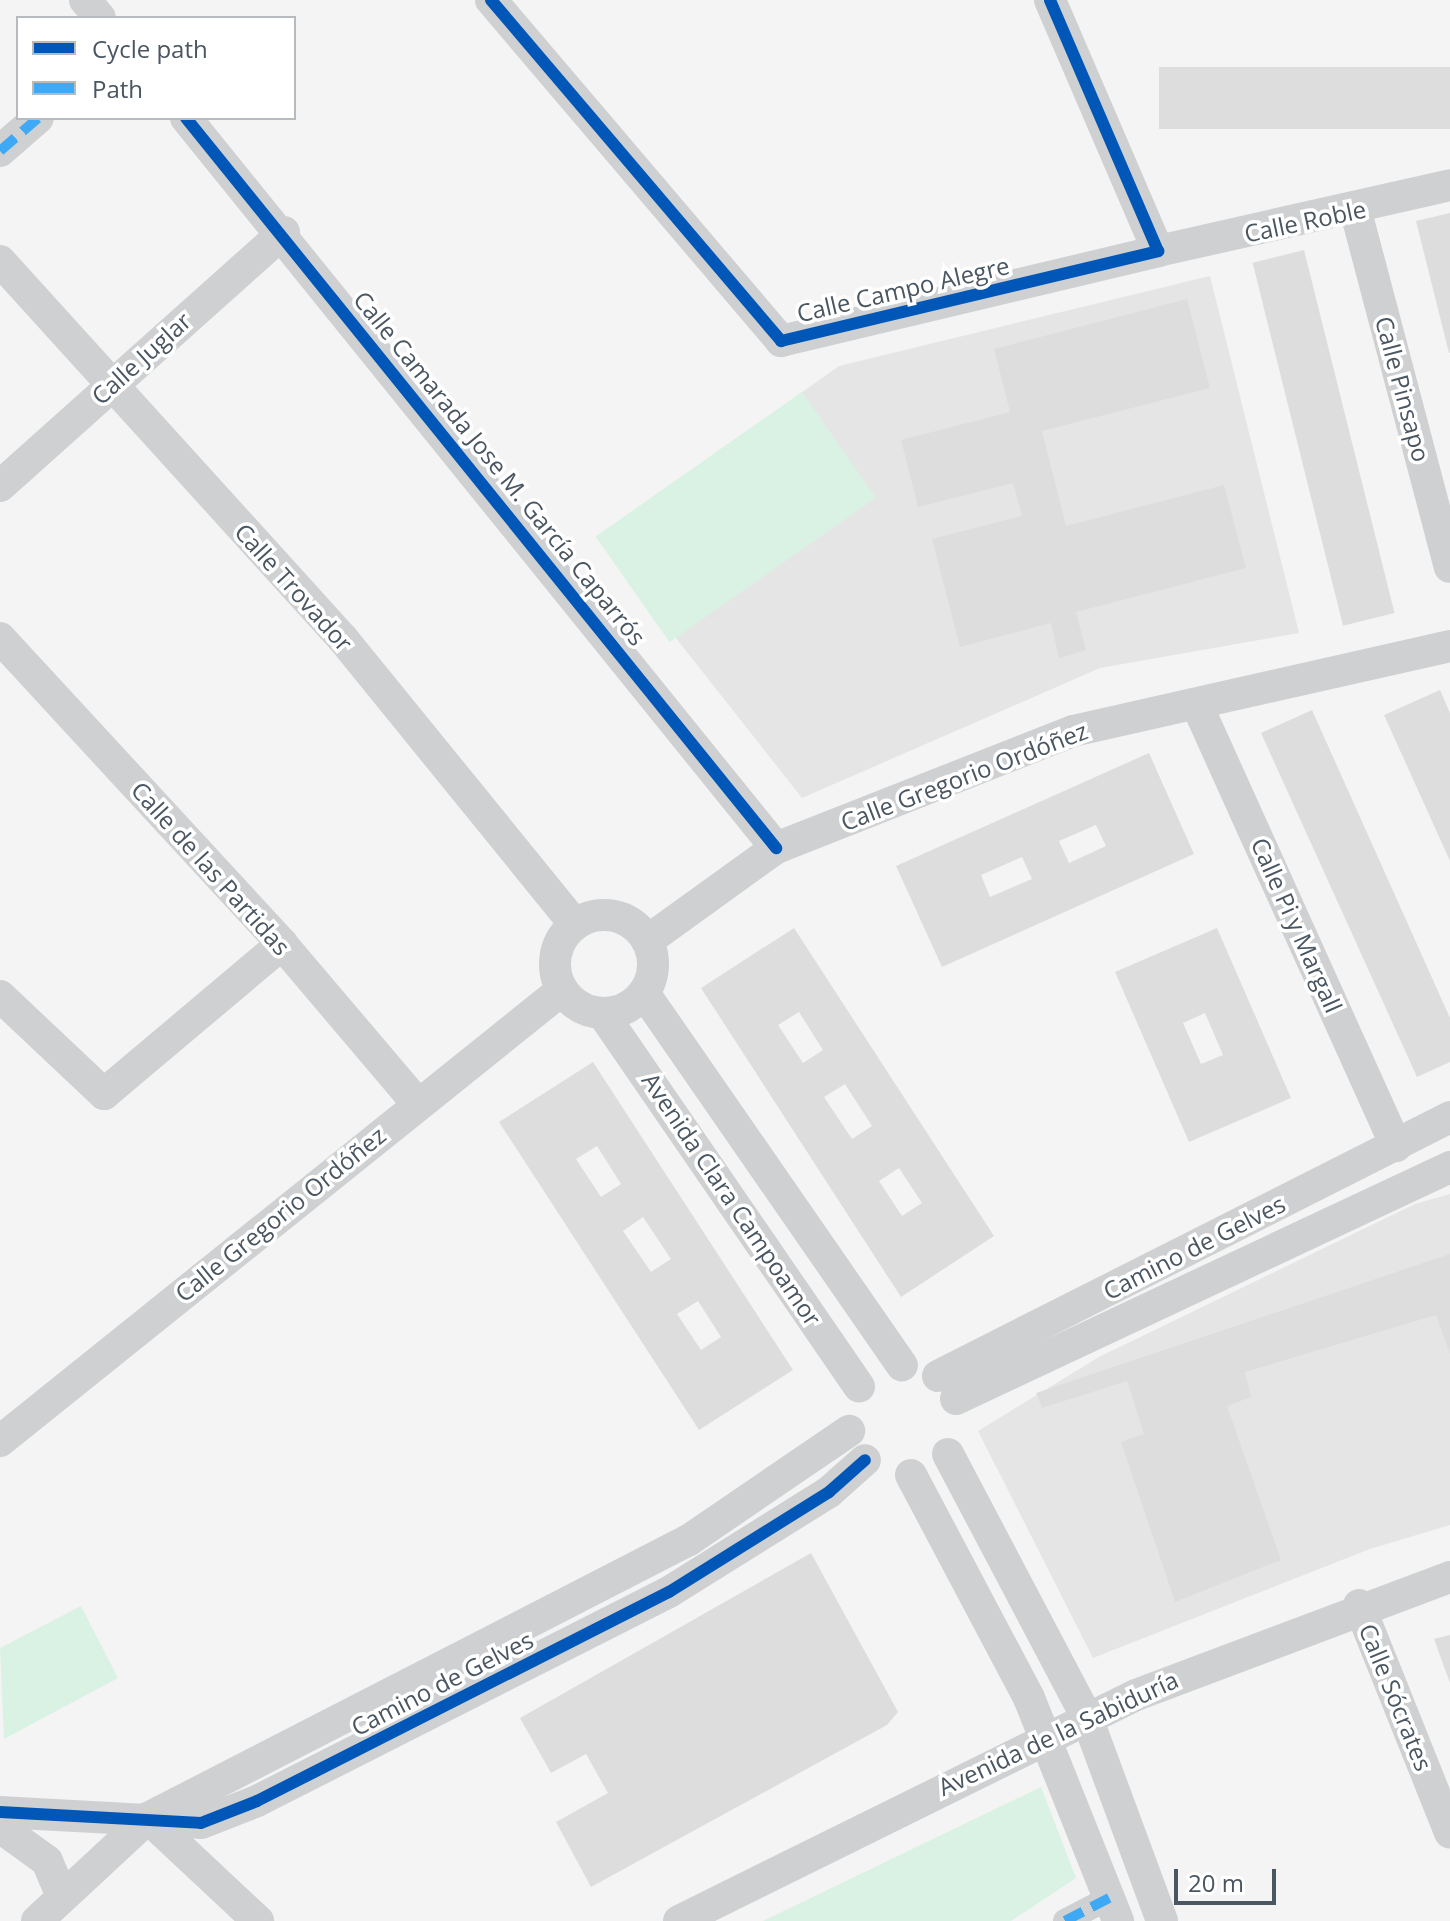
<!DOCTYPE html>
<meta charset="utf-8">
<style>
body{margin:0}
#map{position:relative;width:1450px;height:1921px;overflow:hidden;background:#f4f4f4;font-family:"Open Sans",sans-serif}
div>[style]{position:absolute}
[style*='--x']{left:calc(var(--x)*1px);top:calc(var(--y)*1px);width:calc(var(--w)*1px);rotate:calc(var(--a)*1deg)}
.education>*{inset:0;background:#e6e5e6}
.green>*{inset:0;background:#d9f2e3;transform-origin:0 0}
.building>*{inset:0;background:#ddddde;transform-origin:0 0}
.pedestrian>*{height:24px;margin:-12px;padding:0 12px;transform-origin:12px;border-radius:12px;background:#ced0d2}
.minor>*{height:32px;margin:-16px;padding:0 16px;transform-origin:16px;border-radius:16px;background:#ced0d2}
.minor>.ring{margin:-16px;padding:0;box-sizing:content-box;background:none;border:32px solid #ced0d2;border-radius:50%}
.quiet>*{height:10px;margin-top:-5px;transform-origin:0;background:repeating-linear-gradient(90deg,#3fa9f5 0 20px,transparent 0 30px)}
.cycleway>*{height:12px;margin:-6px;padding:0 6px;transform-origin:6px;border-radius:6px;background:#0057b8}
span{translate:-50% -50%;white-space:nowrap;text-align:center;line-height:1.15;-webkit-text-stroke:7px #fff;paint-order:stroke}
.street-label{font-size:24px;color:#4a5661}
.legend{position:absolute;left:16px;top:16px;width:280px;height:104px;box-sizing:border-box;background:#fff;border:2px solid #b7bbc0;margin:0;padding:10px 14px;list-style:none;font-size:24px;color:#4a5661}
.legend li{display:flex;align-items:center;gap:16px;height:40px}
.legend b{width:40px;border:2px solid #b7bbc0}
.scale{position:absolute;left:1174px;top:1869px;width:102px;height:36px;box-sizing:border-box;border:4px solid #4a5661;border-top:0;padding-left:10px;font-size:24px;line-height:28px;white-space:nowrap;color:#4a5661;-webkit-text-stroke:6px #fff;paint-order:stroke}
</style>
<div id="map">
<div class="education">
<i style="clip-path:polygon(1210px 276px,1299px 633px,1100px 668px,802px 798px,597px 538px,839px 366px)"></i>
<i style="clip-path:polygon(1450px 1194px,1450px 1525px,1370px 1549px,1093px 1658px,978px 1431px,1099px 1357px,1415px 1204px)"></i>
</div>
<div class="green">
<i style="left:802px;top:392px;width:129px;height:252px;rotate:55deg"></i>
<i style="clip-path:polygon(81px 1606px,118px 1678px,4px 1739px,0 1648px)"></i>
<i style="clip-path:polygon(1041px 1787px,1076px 1878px,1011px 1921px,763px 1921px)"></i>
</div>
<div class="building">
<i style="left:1450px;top:67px;width:62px;height:291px;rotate:90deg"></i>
<i style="clip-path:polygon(1450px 213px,1450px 353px,1449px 353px,1416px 221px)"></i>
<i style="left:1304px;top:250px;width:374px;height:53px;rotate:76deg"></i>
<i style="clip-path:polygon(1187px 299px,1210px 388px,1042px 431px,1066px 526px,1224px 485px,1246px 568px,1076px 612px,1086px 650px,1059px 658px,1051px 623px,960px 647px,932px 539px,1022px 516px,1013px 483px,918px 507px,901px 440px,1010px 412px,994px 349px)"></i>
<i style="clip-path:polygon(1440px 690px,1450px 713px,1450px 861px,1384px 715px)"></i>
<i style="clip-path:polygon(1312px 710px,1450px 1018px,1450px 1062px,1417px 1077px,1261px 733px)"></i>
<i style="clip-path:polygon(evenodd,1149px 753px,1194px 854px,942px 967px,896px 866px,1149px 753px,1096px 825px,1106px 846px,1069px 863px,1059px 841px,1096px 825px,1149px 753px,1022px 857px,1032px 879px,990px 897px,981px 875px,1022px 857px)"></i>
<i style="clip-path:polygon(evenodd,794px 928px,994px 1236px,901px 1297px,701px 988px,794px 928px,799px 1012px,823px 1050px,803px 1063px,778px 1025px,799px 1012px,794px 928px,845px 1084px,872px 1126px,852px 1139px,824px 1097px,845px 1084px,794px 928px,899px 1168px,922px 1203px,902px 1216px,879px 1181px,899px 1168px)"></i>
<i style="clip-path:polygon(evenodd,1217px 928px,1291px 1098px,1189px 1142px,1115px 972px,1217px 928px,1205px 1013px,1223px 1055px,1201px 1064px,1183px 1023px,1205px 1013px)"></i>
<i style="clip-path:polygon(evenodd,593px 1062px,793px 1370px,699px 1430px,499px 1122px,593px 1062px,597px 1146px,621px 1184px,601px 1197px,576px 1159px,597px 1146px,593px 1062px,643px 1217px,671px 1259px,651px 1272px,623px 1231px,643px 1217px,593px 1062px,698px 1301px,721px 1337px,701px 1350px,677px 1314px,698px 1301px)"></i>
<i style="clip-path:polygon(1450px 1254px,1450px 1354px,1436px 1315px,1245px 1372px,1251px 1397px,1227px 1406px,1281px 1560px,1175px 1602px,1121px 1442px,1144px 1434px,1127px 1381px,1042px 1408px,1036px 1393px)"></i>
<i style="clip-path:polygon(811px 1553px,898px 1712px,887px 1725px,591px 1887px,556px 1822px,608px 1793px,586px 1754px,551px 1773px,520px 1718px)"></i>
<i style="clip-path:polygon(1450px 1635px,1450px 1683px,1434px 1639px)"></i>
</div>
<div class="pedestrian">
<i style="--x:1065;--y:1921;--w:50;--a:-27.6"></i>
</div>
<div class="minor">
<i style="--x:85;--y:0;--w:23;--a:50"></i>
<i style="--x:491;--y:0;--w:448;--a:49.6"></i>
<i style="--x:781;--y:341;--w:388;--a:-13.4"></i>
<i style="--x:1158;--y:251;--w:273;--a:-113.3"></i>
<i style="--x:186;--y:118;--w:939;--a:51.05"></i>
<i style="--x:0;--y:151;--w:50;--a:-41"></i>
<i style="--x:1356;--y:212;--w:367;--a:75.2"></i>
<i style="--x:1158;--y:251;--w:299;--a:-12.7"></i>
<i style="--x:0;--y:261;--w:510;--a:47.78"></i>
<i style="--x:343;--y:639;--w:367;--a:50.9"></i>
<i style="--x:0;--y:486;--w:381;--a:-41.8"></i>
<i style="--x:0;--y:638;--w:416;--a:47.3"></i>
<i style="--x:282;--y:944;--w:209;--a:49.7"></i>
<i style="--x:1197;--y:705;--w:484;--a:65.7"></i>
<i class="ring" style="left:555px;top:915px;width:66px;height:66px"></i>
<i style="--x:647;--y:941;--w:159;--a:-35.8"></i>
<i style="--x:776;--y:848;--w:319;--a:-21.5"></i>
<i style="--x:1073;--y:731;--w:386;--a:-12.7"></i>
<i style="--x:644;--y:993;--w:453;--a:55.3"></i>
<i style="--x:0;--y:996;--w:143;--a:43.3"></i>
<i style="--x:104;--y:1094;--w:233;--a:-40.1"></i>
<i style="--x:603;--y:1014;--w:452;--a:55.5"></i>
<i style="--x:938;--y:1376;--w:574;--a:-26.83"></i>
<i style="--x:956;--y:1399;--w:546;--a:-25.16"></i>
<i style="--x:0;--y:1441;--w:721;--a:-38.75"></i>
<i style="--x:948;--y:1454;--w:298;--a:62.2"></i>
<i style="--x:1087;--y:1718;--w:216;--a:69.7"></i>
<i style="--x:911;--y:1475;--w:252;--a:62.1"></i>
<i style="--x:1029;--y:1698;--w:240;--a:68.2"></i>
<i style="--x:1359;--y:1605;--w:245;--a:68.2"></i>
<i style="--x:0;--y:1812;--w:201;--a:3.1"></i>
<i style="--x:201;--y:1823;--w:60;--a:-21.4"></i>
<i style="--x:257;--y:1801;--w:462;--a:-26.9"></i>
<i style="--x:669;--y:1592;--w:189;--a:-32"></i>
<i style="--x:829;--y:1492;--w:48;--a:-41.6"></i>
<i style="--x:148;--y:1818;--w:151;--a:43.1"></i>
<i style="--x:0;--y:1827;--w:58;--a:35.9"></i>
<i style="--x:47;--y:1861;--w:38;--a:67"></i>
<i style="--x:37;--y:1921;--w:151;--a:-42.9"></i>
<i style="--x:148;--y:1818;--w:608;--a:-27.2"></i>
<i style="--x:689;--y:1540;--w:194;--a:-34.3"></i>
<i style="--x:679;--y:1921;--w:510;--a:-26.31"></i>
<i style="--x:1136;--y:1695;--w:335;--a:-20.6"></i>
</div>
<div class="quiet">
<i style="--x:0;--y:151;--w:50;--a:-41"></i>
<i style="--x:1065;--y:1921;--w:50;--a:-27.6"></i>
</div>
<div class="cycleway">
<i style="--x:491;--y:0;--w:448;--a:49.6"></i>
<i style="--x:781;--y:341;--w:388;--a:-13.4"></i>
<i style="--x:1158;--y:251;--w:273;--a:-113.3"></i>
<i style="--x:186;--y:118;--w:939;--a:51.05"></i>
<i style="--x:0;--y:1812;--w:201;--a:3.1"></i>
<i style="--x:201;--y:1823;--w:60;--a:-21.4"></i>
<i style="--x:257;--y:1801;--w:462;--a:-26.9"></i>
<i style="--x:669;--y:1592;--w:189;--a:-32"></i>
<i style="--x:829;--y:1492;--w:48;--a:-41.6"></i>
</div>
<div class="street-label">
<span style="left:1305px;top:221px;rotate:-12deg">Calle Roble</span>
<span style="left:903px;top:289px;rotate:-13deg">Calle Campo Alegre</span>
<span style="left:141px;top:358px;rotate:-42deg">Calle Juglar</span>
<span style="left:1403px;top:389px;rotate:75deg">Calle Pinsapo</span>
<span style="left:500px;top:468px;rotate:51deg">Calle Camarada Jose M. García Caparrós</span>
<span style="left:294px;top:587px;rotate:48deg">Calle Trovador</span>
<span style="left:964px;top:776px;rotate:-21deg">Calle Gregorio Ordóñez</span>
<span style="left:211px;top:868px;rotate:48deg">Calle de las Partidas</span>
<span style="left:1297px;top:925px;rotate:66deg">Calle Pi y Margall</span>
<span style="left:732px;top:1199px;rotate:56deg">Avenida Clara Campoamor</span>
<span style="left:280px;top:1214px;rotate:-39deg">Calle Gregorio Ordóñez</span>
<span style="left:1194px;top:1247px;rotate:-27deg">Camino de Gelves</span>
<span style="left:442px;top:1683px;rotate:-27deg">Camino de Gelves</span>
<span style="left:1396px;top:1697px;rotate:68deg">Calle Sócrates</span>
<span style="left:1058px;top:1733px;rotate:-25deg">Avenida de la Sabiduría</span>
</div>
<ul class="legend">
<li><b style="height:10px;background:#0057b8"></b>Cycle path</li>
<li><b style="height:10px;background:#3fa9f5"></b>Path</li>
</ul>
<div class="scale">20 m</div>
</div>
